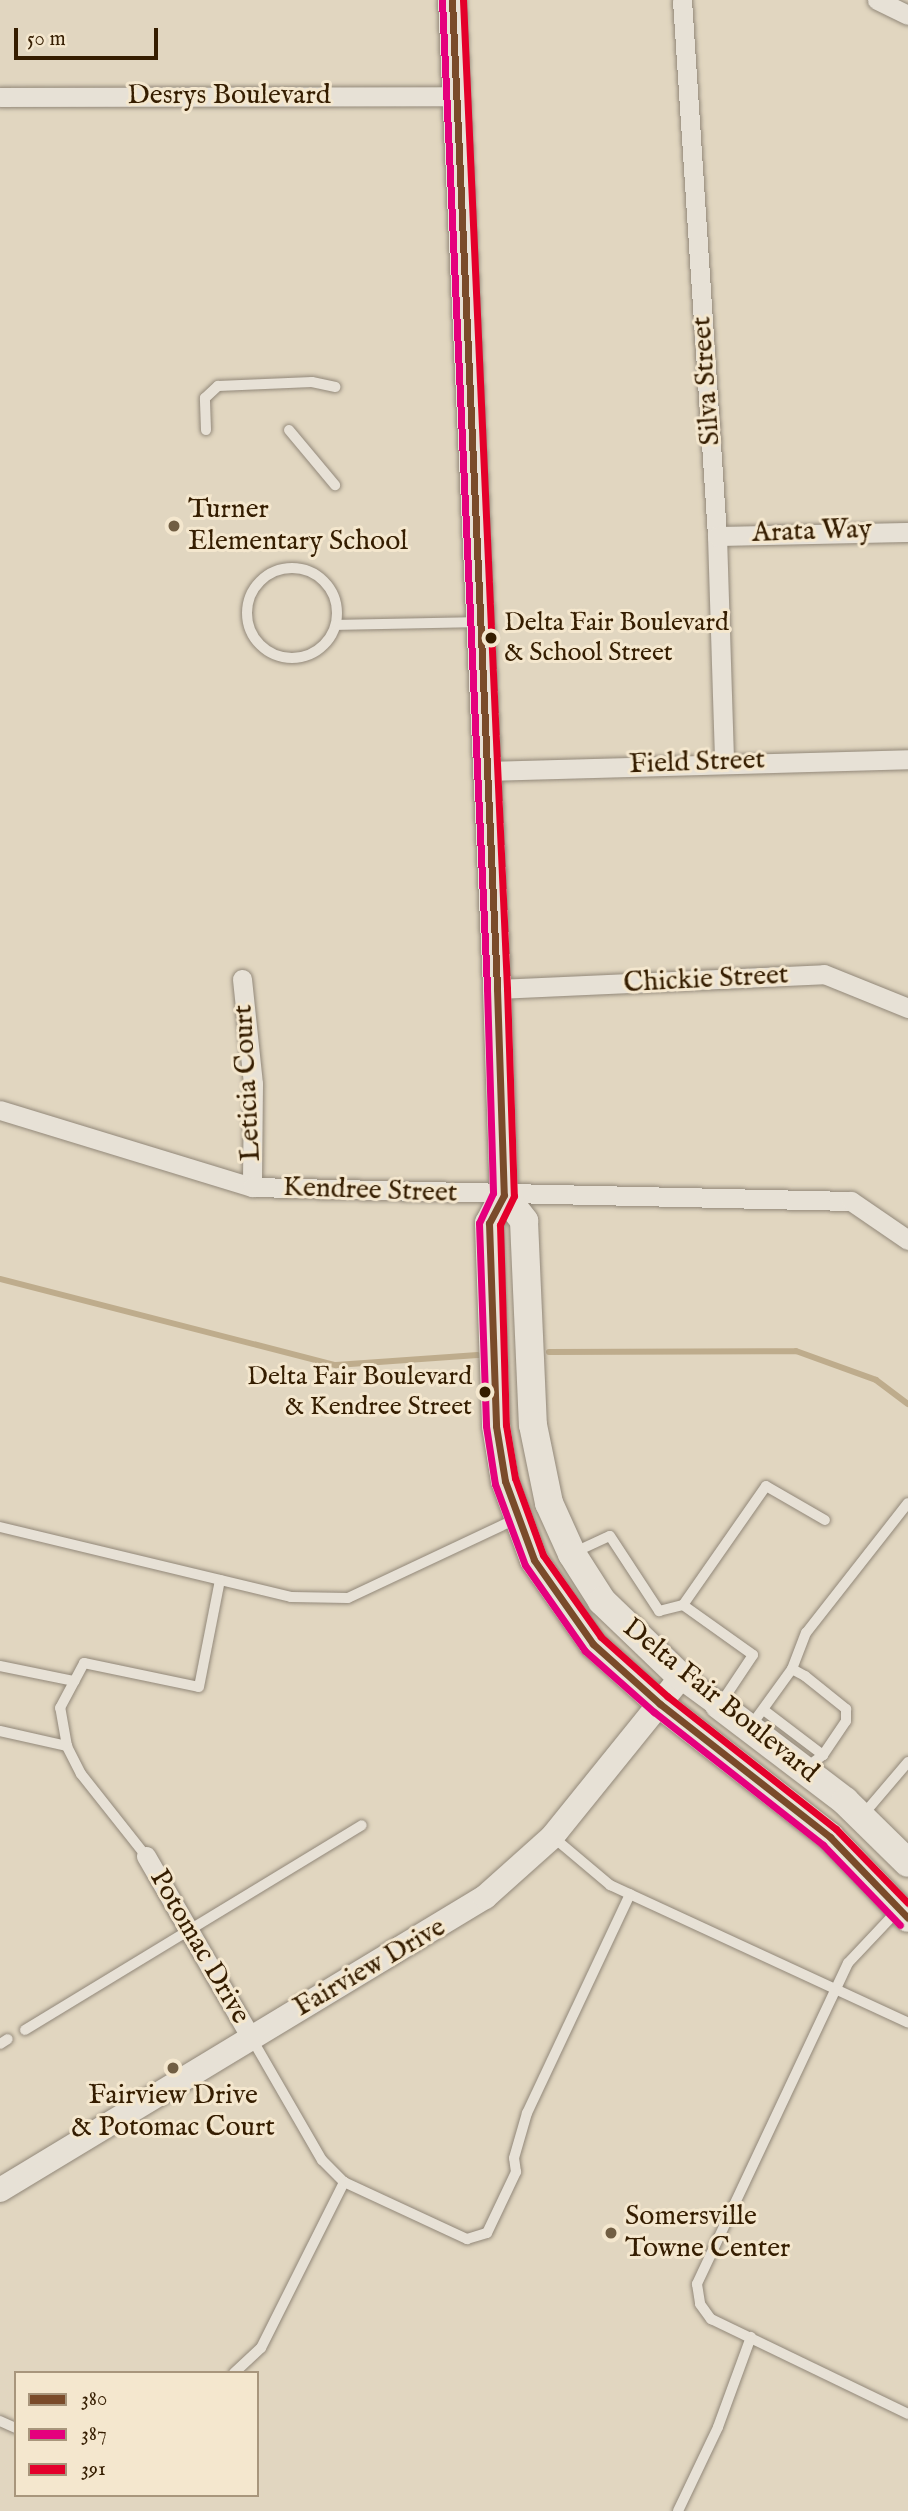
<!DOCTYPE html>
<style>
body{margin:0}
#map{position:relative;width:908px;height:2511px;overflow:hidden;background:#e1d6c0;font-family:"IM FELL English",serif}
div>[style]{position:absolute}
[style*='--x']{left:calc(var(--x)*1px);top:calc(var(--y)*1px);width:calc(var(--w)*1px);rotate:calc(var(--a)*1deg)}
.stream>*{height:6px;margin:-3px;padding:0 3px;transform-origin:3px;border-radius:3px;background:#beac8c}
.roads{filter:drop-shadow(0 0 2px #928879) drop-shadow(0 0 2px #928879)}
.service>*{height:10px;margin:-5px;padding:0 5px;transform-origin:5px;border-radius:5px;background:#e7e1d6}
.service>.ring{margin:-5px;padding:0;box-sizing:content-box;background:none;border:10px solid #e7e1d6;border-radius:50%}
.minor>*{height:19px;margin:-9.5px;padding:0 9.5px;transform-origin:9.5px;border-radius:9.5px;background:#e7e1d6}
.tertiary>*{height:24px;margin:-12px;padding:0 12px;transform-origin:12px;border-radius:12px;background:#e7e1d6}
.secondary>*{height:28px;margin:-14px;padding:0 14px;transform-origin:14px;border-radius:14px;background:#e7e1d6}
.bus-1>*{height:7px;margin:-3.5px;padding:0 3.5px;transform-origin:3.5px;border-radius:3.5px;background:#7a4b2a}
.bus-2>*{height:7px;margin:-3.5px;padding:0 3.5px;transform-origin:3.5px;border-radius:3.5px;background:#e5007d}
.bus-3>*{height:7px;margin:-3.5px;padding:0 3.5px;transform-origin:3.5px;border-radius:3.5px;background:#e4002b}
.dots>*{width:19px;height:19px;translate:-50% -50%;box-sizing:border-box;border:4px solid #f4e7ce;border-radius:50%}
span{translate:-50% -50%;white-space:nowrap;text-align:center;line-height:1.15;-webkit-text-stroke:6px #f4e7ce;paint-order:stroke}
.bus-label{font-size:26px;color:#351d00}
.left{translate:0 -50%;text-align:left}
.right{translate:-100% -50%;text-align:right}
.street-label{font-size:28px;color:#351d00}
.poi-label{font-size:28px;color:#351d00}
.legend{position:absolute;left:14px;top:2371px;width:245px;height:126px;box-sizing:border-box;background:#f4e7ce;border:2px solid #a8967c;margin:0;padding:9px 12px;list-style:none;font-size:21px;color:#351d00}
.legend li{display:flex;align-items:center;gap:14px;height:35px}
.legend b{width:35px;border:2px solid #a8967c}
.scale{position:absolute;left:14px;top:28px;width:144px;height:32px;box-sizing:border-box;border:4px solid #351d00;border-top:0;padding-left:9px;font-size:21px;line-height:24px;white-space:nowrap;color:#351d00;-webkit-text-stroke:5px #f4e7ce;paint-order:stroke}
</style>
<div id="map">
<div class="stream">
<i style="--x:0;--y:1279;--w:347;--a:14.4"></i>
<i style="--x:336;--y:1365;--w:142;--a:-4"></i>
<i style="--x:549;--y:1352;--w:247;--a:-0.2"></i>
<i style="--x:796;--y:1351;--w:85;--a:19.9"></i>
<i style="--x:876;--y:1380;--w:40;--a:37"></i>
</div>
<div class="roads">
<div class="service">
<i style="--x:206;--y:430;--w:32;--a:-92"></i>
<i style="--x:205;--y:398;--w:18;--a:-43"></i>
<i style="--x:218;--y:386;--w:94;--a:-2.4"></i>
<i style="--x:312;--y:382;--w:24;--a:12"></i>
<i style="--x:289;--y:430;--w:72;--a:50.1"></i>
<i class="ring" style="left:247px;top:568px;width:80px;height:80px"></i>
<i style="--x:337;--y:625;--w:141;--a:-1.2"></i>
<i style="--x:0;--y:1527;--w:299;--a:13.5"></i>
<i style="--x:291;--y:1597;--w:57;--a:1"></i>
<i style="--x:348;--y:1598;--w:186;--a:-25.2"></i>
<i style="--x:575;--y:1552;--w:38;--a:-25"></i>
<i style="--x:610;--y:1536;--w:90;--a:56.8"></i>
<i style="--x:659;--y:1611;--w:25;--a:-14"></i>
<i style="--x:683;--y:1605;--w:145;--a:-55.1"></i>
<i style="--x:766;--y:1486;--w:68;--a:30"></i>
<i style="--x:683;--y:1605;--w:86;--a:35.5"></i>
<i style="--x:753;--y:1655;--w:58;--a:123.7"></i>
<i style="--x:0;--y:1666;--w:76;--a:11.5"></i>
<i style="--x:792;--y:1669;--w:39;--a:-69"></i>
<i style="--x:806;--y:1633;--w:165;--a:-51.9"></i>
<i style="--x:765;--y:1711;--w:73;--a:37.2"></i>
<i style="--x:750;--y:1727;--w:72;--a:-54.1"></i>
<i style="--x:792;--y:1669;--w:15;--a:28"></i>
<i style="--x:805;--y:1676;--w:53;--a:38.8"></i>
<i style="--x:846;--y:1709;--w:12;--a:90"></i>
<i style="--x:846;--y:1721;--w:41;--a:124.1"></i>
<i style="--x:823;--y:1755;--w:20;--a:143"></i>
<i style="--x:0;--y:1731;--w:69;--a:12.6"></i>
<i style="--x:862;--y:1816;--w:71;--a:-49.6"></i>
<i style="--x:553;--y:1837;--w:75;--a:40.1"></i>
<i style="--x:610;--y:1885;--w:328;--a:24.8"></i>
<i style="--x:146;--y:1856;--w:105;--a:-128.4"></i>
<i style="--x:81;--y:1774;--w:31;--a:-117"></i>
<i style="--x:67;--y:1746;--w:39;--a:-100"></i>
<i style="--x:60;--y:1708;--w:51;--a:-61.9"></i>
<i style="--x:84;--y:1663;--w:117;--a:11.8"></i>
<i style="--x:199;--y:1687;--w:109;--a:-78.9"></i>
<i style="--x:898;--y:1910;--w:73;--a:133.3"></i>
<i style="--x:848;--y:1963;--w:355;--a:115.2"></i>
<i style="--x:697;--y:2284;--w:20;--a:81"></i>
<i style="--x:700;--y:2304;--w:19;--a:54"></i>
<i style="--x:711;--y:2319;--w:219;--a:25.7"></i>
<i style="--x:25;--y:2030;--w:394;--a:-31.3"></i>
<i style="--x:252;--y:2039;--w:140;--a:60"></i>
<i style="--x:322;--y:2160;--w:31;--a:45"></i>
<i style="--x:0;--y:2044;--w:9;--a:-32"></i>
<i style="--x:234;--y:2373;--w:37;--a:-43"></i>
<i style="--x:261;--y:2348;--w:186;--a:-63.4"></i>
<i style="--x:344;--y:2182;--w:136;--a:24.9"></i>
<i style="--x:467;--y:2239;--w:21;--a:-17"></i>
<i style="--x:487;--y:2233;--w:68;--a:-64.6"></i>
<i style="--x:516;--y:2172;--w:14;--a:-98"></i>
<i style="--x:514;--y:2158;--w:47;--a:-73.9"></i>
<i style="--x:527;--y:2113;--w:242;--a:-64.8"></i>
<i style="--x:0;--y:2421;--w:17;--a:24"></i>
<i style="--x:678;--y:2511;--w:93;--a:-64.5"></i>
<i style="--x:718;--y:2427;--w:96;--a:-69.9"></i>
</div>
<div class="minor">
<i style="--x:682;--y:0;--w:537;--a:86.26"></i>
<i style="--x:717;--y:536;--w:226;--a:88.2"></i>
<i style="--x:877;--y:0;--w:34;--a:26"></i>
<i style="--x:0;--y:97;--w:458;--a:-0.1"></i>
<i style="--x:717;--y:536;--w:191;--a:-1.2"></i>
<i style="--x:486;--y:771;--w:422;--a:-1.6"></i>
<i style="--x:242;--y:979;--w:106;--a:84"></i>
<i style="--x:253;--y:1084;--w:103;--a:90.6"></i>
<i style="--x:497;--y:989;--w:327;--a:-2.6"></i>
<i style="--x:824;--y:974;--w:91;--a:22"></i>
<i style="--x:0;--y:1110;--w:264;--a:17"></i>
<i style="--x:252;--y:1187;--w:599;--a:1.34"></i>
<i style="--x:851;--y:1201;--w:69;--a:34.4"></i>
<i style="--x:146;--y:1856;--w:210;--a:60"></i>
</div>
<div class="tertiary">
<i style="--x:0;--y:2190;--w:567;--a:-31.14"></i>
<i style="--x:485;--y:1897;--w:90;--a:-41.8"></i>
<i style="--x:552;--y:1837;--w:206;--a:-51.1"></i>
<i style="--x:681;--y:1677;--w:47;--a:36.4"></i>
</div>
<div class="secondary">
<i style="--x:452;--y:0;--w:990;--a:87.39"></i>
<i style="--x:497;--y:989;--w:206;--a:88.1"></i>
<i style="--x:504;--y:1195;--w:32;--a:118"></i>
<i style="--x:489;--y:1223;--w:203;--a:88"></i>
<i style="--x:496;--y:1426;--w:56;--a:80.7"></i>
<i style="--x:505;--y:1481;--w:84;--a:69.8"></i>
<i style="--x:534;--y:1560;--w:103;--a:54.9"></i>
<i style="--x:593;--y:1644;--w:90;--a:41.8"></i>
<i style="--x:660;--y:1704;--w:216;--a:38"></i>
<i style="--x:830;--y:1837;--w:112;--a:46.1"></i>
<i style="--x:504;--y:1195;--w:33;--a:52"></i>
<i style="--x:524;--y:1221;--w:204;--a:87.5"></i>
<i style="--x:533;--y:1425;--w:80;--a:78.4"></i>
<i style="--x:549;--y:1503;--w:56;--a:65.7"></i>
<i style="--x:572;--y:1554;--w:56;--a:57.4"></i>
<i style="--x:602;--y:1601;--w:110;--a:43.9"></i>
<i style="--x:719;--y:1705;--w:158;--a:37.3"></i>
<i style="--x:845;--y:1801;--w:88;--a:44.5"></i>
</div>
</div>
<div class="bus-1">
<i style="--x:452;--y:0;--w:990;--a:87.39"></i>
<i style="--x:497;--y:989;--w:206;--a:88.1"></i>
<i style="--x:504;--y:1195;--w:32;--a:118"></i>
<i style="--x:489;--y:1223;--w:203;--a:88"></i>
<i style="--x:496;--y:1426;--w:56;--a:80.7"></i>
<i style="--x:505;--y:1481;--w:84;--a:69.8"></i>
<i style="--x:534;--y:1560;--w:103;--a:54.9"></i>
<i style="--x:593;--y:1644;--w:90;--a:41.8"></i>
<i style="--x:660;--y:1704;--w:216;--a:38"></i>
<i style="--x:830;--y:1837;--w:112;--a:46.1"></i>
</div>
<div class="bus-2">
<i style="--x:442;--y:0;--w:990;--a:87.39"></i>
<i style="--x:487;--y:989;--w:204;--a:88.3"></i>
<i style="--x:493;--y:1193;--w:33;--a:115"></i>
<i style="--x:479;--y:1223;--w:203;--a:88"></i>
<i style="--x:486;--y:1426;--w:59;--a:81.2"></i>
<i style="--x:495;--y:1484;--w:86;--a:69.7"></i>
<i style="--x:525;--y:1565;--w:105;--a:55.1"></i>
<i style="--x:585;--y:1651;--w:92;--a:41.5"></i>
<i style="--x:654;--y:1712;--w:215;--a:38.2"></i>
<i style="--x:823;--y:1845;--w:111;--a:46.1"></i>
</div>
<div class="bus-3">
<i style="--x:463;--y:0;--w:990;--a:87.45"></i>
<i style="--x:507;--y:989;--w:207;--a:88.1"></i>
<i style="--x:514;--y:1196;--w:32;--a:116"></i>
<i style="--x:500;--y:1225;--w:200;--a:88.3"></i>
<i style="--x:506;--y:1425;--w:54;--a:80.4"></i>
<i style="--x:515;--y:1478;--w:82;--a:70"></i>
<i style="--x:543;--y:1555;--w:100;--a:54.7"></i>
<i style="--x:601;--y:1637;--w:89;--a:41.8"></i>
<i style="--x:667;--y:1696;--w:215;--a:38.2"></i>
<i style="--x:836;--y:1829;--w:103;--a:45.8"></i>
</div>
<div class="dots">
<i style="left:174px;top:526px;background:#715e43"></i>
<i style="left:491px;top:638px;background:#351d00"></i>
<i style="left:485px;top:1392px;background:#351d00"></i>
<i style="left:173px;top:2068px;background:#715e43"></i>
<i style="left:611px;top:2233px;background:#715e43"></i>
</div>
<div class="bus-label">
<span class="left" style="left:504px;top:638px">Delta Fair Boulevard<br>&amp; School Street</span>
<span class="right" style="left:472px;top:1392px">Delta Fair Boulevard<br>&amp; Kendree Street</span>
</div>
<div class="street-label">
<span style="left:229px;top:96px">Desrys Boulevard</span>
<span style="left:707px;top:381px;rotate:-94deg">Silva Street</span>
<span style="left:812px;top:532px;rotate:-2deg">Arata Way</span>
<span style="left:697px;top:763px;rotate:-2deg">Field Street</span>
<span style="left:706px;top:980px;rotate:-3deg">Chickie Street</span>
<span style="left:248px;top:1083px;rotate:-93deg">Leticia Court</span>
<span style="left:370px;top:1191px;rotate:2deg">Kendree Street</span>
<span style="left:720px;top:1701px;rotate:39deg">Delta Fair Boulevard</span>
<span style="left:199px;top:1947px;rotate:60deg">Potomac Drive</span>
<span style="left:370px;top:1968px;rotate:-30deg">Fairview Drive</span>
</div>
<div class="poi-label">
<span class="left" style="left:188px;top:526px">Turner<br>Elementary School</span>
<span style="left:173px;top:2112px">Fairview Drive<br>&amp; Potomac Court</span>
<span class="left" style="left:625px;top:2233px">Somersville<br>Towne Center</span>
</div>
<ul class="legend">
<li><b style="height:9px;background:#7a4b2a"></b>380</li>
<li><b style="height:9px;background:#e5007d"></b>387</li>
<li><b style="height:9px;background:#e4002b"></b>391</li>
</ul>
<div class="scale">50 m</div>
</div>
